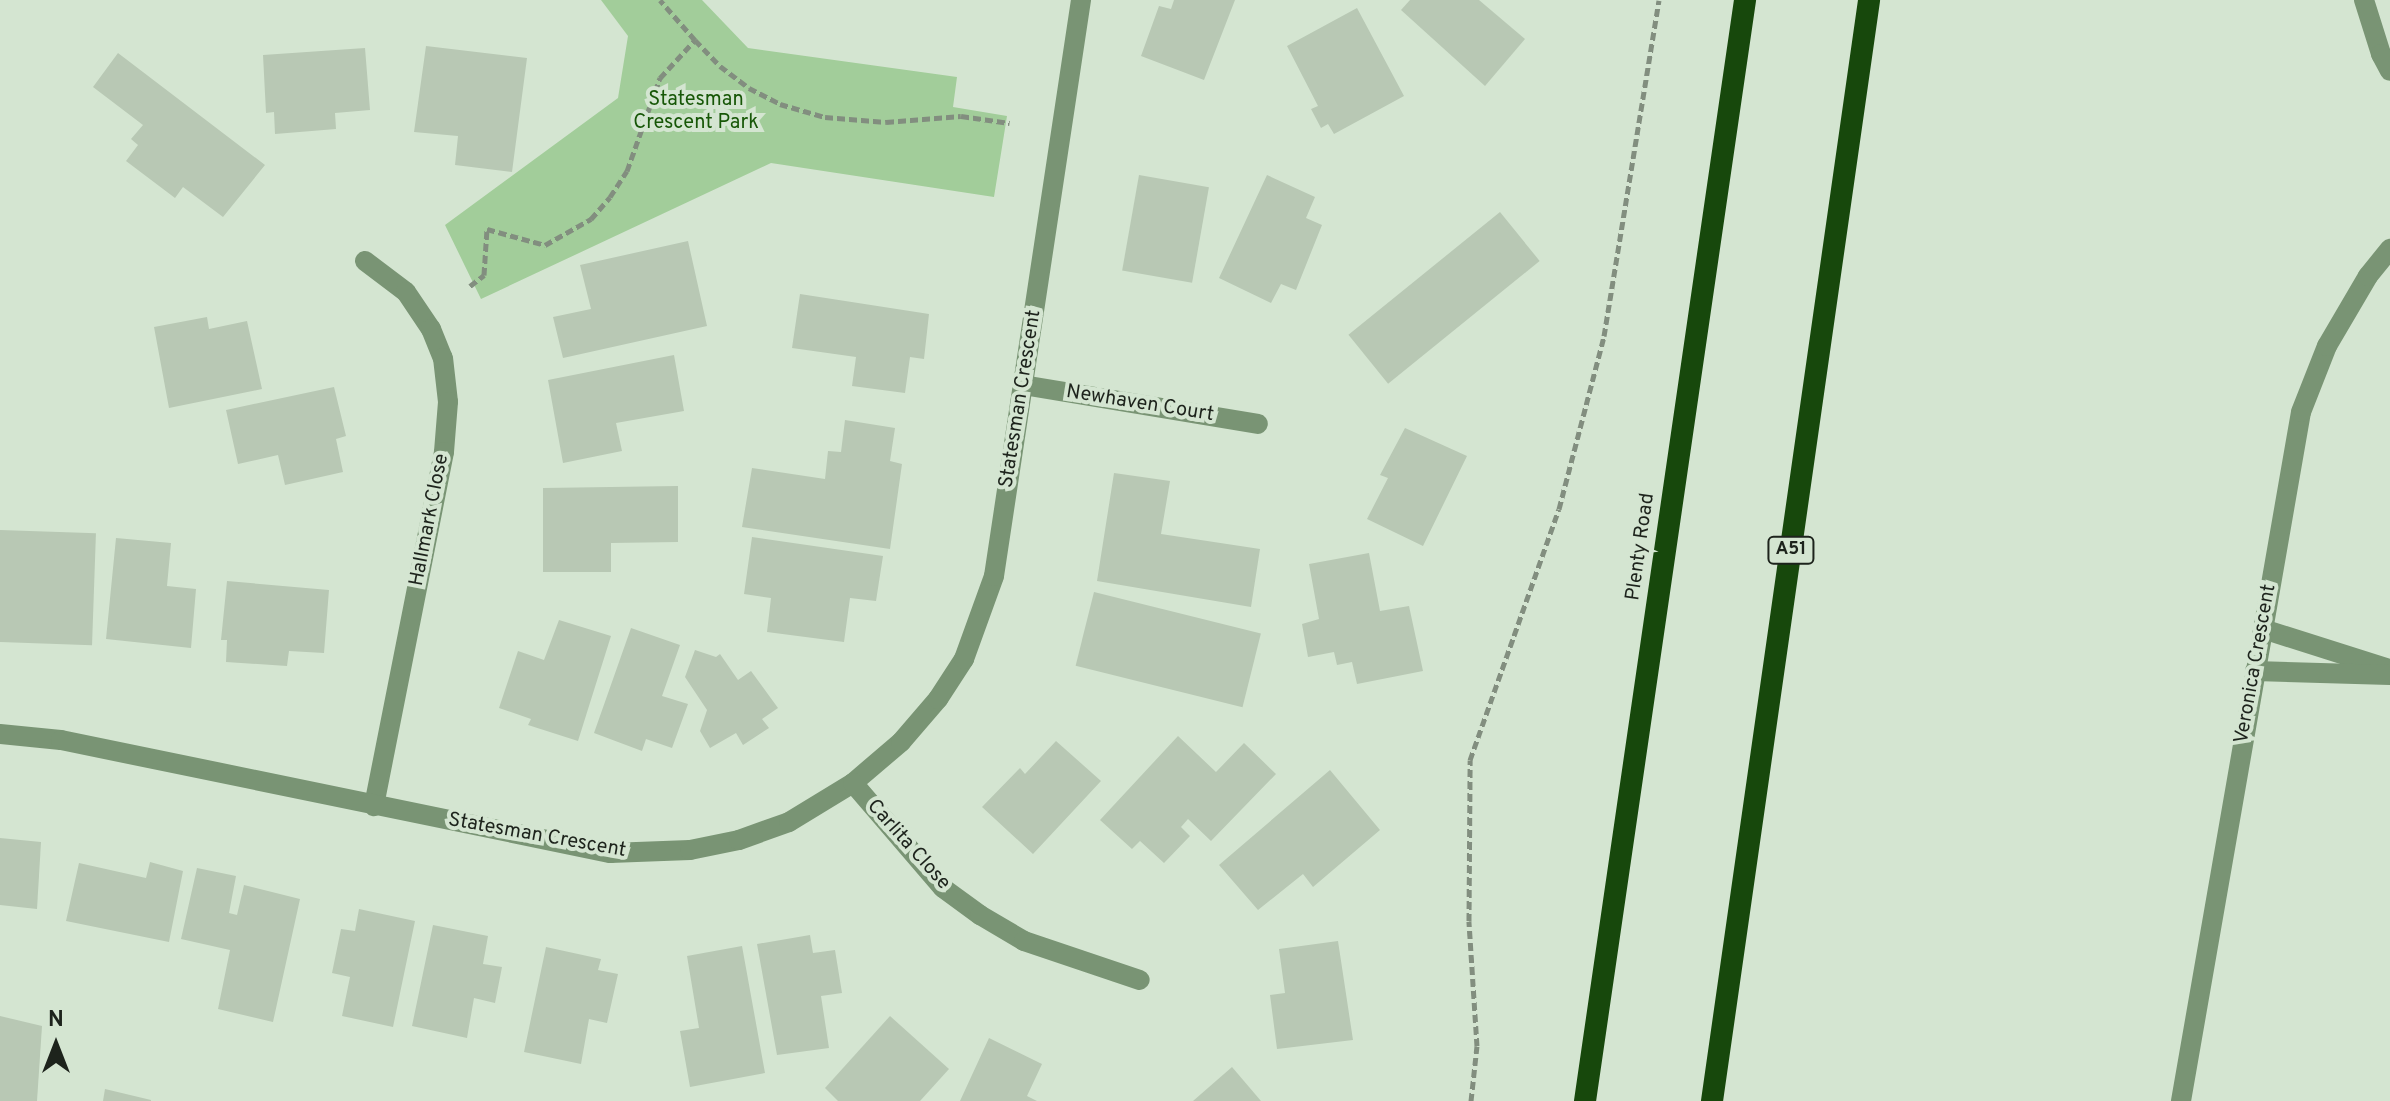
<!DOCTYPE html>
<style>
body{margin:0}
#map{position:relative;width:2390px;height:1101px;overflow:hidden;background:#d4e5d1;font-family:Overpass,sans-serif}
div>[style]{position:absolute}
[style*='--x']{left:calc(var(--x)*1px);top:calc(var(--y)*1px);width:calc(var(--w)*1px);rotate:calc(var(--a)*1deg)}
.green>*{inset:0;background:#a2cd9a}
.building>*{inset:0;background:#b8c8b4;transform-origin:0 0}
.path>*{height:5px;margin-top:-2.5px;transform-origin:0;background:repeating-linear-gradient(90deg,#828e7f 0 8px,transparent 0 12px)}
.minor>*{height:20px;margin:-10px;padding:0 10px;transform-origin:10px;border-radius:10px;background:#799474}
.trunk>*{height:22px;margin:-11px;padding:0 11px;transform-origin:11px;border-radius:11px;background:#17480c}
span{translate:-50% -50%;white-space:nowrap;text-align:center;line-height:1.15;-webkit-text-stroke:8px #d4e5d1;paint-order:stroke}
.shield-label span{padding:2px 6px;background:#d4e5d1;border:2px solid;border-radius:6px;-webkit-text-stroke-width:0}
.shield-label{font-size:18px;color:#1d231c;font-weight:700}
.park-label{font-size:20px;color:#175707}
.street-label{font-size:20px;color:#1d231c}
.north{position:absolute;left:16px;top:1005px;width:80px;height:80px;-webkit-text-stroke:6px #d4e5d1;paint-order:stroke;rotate:0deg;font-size:22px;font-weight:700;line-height:32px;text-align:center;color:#1d231c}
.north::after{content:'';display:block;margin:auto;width:28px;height:36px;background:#1d231c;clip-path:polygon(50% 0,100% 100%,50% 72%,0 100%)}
</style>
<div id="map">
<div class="green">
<i style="clip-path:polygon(601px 0,702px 0,748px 48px,957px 77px,953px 107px,1007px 116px,994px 197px,771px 163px,481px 299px,445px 225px,618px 98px,628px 36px)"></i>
</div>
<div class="building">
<i style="clip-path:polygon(1174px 0,1235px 0,1204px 80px,1141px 56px,1159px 6px,1171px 9px)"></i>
<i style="clip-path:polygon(1410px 0,1479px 0,1525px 39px,1485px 86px,1401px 10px)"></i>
<i style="clip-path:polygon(1357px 8px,1404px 96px,1334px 134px,1328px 124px,1321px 128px,1311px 109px,1318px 106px,1287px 46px)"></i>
<i style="clip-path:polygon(426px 46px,527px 58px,512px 172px,455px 165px,458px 136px,414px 132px)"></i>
<i style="clip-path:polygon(365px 48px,370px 110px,335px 113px,336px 129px,275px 134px,274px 112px,266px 113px,263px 55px)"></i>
<i style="clip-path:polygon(118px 53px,265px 165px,223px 217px,183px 187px,175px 198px,126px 161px,138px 145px,131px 139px,143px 125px,93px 87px)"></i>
<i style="left:1139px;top:175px;width:71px;height:97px;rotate:10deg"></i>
<i style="clip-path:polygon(1267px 175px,1315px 197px,1306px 218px,1322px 225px,1296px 290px,1281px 284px,1271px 303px,1219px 278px)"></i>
<i style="left:1500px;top:212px;width:63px;height:195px;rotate:51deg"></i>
<i style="clip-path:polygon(688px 241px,707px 326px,563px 358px,553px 317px,591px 309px,580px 265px)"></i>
<i style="clip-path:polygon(800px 294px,929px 314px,924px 359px,910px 357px,905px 393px,852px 386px,856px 357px,792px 348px)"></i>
<i style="clip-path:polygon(207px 317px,209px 329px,247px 321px,262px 389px,169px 408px,154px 327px)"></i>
<i style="clip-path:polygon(674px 355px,684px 411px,616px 423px,622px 451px,563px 463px,548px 380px)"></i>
<i style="clip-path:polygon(334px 387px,346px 436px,336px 439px,343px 472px,285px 485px,278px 455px,238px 464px,226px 410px)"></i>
<i style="clip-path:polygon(845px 420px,895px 428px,890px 461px,902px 464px,890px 549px,742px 527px,752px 468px,825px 479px,828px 451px,841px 452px)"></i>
<i style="clip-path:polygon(1405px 428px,1467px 456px,1423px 546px,1367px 519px,1388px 478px,1380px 475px)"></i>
<i style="clip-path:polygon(1114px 473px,1170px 481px,1161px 534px,1260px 549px,1251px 607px,1097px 581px)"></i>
<i style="clip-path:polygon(678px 486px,678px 542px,611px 543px,611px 572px,543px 572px,543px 488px)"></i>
<i style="left:0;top:530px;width:96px;height:112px;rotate:2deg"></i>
<i style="clip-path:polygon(752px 537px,883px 556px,876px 601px,850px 598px,844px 642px,767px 632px,771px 598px,744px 594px)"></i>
<i style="clip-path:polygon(116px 538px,171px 543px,167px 586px,196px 589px,191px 648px,106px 639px)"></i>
<i style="clip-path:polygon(1369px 553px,1380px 611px,1409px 606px,1423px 671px,1357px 684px,1352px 662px,1337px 665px,1334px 652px,1308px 657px,1302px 624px,1319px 619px,1309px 564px)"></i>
<i style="clip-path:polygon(227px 581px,329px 590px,324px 653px,289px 651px,287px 666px,226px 662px,227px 640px,221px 640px)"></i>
<i style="left:1094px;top:592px;width:172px;height:76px;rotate:14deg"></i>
<i style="clip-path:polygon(559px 620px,611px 636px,578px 741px,528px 725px,531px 719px,499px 708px,518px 651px,544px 660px)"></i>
<i style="clip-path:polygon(631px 628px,680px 645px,662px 696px,688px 704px,672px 748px,646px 739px,642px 751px,594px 733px)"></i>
<i style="clip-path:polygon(695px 650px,716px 657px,720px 654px,738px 680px,751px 671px,778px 708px,762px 719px,769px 728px,743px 745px,736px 733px,710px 748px,700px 731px,707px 710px,685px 677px)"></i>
<i style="clip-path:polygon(1178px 736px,1216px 772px,1244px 743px,1276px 774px,1211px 841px,1188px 819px,1181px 827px,1190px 836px,1164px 863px,1140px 841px,1132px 849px,1100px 820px)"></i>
<i style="clip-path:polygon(1056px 741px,1101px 781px,1033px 854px,982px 807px,1020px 768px,1025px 774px)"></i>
<i style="clip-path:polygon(1330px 770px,1380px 830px,1313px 887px,1303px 874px,1258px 910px,1219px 865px)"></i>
<i style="clip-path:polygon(0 838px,41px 842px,37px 909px,0 905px)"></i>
<i style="clip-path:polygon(150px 862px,183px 871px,169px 942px,66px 921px,79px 863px,146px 878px)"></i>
<i style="clip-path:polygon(197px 868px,236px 876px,229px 913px,237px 915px,244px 885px,300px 899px,273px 1022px,218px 1009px,230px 950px,181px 939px)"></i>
<i style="clip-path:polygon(359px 909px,415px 921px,393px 1027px,342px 1016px,350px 977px,332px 973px,341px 929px,355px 931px)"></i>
<i style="clip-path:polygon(433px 925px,488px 936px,483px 964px,502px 967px,495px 1003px,474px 998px,467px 1038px,412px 1026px)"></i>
<i style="clip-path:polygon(810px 935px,813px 953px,835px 950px,842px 993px,821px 996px,829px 1048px,777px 1055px,757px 944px)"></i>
<i style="clip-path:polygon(1338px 941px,1353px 1040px,1277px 1049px,1270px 995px,1285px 993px,1279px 949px)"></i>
<i style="clip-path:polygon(742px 946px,765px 1073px,690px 1087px,680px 1031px,699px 1028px,687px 956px)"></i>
<i style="clip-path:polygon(546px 947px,601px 959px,598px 970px,618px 974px,607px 1023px,589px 1019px,581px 1064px,524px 1052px)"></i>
<i style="clip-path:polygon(0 1016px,42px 1026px,37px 1101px,0 1101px)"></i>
<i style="clip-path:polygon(890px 1016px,949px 1069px,920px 1101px,838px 1101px,825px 1088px)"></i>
<i style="clip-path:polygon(989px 1038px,1042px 1064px,1027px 1096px,1037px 1101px,960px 1101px)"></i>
<i style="clip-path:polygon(1232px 1067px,1261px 1101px,1193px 1101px)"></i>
<i style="clip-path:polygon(105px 1089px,151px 1100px,151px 1101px,103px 1101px)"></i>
</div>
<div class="path">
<i style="--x:695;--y:40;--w:36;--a:46"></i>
<i style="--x:720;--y:66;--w:36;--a:37"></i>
<i style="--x:749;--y:88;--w:35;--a:27"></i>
<i style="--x:780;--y:104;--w:47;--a:16.1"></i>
<i style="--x:825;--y:117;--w:61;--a:4.7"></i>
<i style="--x:886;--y:122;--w:75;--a:-4.6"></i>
<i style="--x:961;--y:116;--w:49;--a:8.1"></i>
<i style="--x:470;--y:286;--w:18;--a:-38"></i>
<i style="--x:484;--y:275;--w:46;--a:-86.3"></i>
<i style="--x:487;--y:229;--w:60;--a:15.4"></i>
<i style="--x:545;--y:245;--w:53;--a:-29.5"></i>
<i style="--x:591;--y:219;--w:29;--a:-49"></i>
<i style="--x:610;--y:197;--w:31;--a:-57"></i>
<i style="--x:627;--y:171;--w:99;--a:-70.5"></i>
<i style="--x:660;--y:78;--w:52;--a:-47.4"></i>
<i style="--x:695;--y:40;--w:53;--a:-131.2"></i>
<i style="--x:1471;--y:1101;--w:55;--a:-83.8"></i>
<i style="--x:1477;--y:1046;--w:125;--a:-93.7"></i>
<i style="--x:1469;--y:921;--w:161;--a:-89.6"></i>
<i style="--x:1470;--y:760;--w:266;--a:-70.5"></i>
<i style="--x:1559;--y:509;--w:179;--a:-75.4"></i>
<i style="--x:1604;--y:336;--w:340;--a:-80.7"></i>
</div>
<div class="minor">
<i style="--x:2364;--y:0;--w:57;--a:72.5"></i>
<i style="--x:2381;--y:54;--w:19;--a:62"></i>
<i style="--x:365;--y:261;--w:51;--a:37.1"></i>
<i style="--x:406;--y:292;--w:45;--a:56"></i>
<i style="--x:431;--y:329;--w:31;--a:68"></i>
<i style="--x:443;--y:358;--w:44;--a:83.5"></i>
<i style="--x:448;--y:402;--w:50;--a:94.6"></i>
<i style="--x:444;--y:452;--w:361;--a:101.2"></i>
<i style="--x:1023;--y:385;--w:238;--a:9.4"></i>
<i style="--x:2263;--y:629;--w:132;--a:17.6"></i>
<i style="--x:2255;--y:671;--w:135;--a:1.7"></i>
<i style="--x:0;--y:734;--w:61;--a:5.6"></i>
<i style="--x:61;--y:740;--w:561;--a:11.63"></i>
<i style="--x:610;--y:853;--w:80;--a:-2.1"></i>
<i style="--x:690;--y:850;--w:50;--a:-11.5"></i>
<i style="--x:739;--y:840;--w:53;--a:-19.8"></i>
<i style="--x:789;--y:822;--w:75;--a:-31.4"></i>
<i style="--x:853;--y:783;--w:63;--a:-40.5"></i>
<i style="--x:901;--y:742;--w:57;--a:-49.3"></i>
<i style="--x:938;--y:699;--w:48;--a:-57"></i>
<i style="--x:964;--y:659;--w:88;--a:-70.1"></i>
<i style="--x:994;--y:576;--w:583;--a:-81.41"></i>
<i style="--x:853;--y:783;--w:138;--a:49.4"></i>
<i style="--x:943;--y:888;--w:46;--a:36.1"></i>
<i style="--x:980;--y:915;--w:51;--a:30.6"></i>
<i style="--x:1024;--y:941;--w:122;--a:18.6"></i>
<i style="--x:2181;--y:1101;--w:699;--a:-80.12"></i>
<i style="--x:2301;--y:412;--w:71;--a:-68.5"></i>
<i style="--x:2327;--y:346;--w:81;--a:-59.6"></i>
<i style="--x:2368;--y:276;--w:35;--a:-51"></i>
</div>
<div class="trunk">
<i style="--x:1585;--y:1101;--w:1113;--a:-81.73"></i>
<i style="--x:1712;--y:1101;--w:1112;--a:-81.88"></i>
</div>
<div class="shield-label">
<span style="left:1791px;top:550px">A51</span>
</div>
<div class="park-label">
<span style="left:696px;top:112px">Statesman<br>Crescent Park</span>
</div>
<div class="street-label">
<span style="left:1021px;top:399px;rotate:-81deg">Statesman Crescent</span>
<span style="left:1140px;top:404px;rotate:9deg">Newhaven Court</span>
<span style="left:430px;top:520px;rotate:-79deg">Hallmark Close</span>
<span style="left:1641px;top:547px;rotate:-82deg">Plenty Road</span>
<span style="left:2256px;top:664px;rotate:-80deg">Veronica Crescent</span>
<span style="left:537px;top:836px;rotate:10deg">Statesman Crescent</span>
<span style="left:908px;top:845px;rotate:48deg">Carlita Close</span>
</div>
<div class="north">N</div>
</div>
